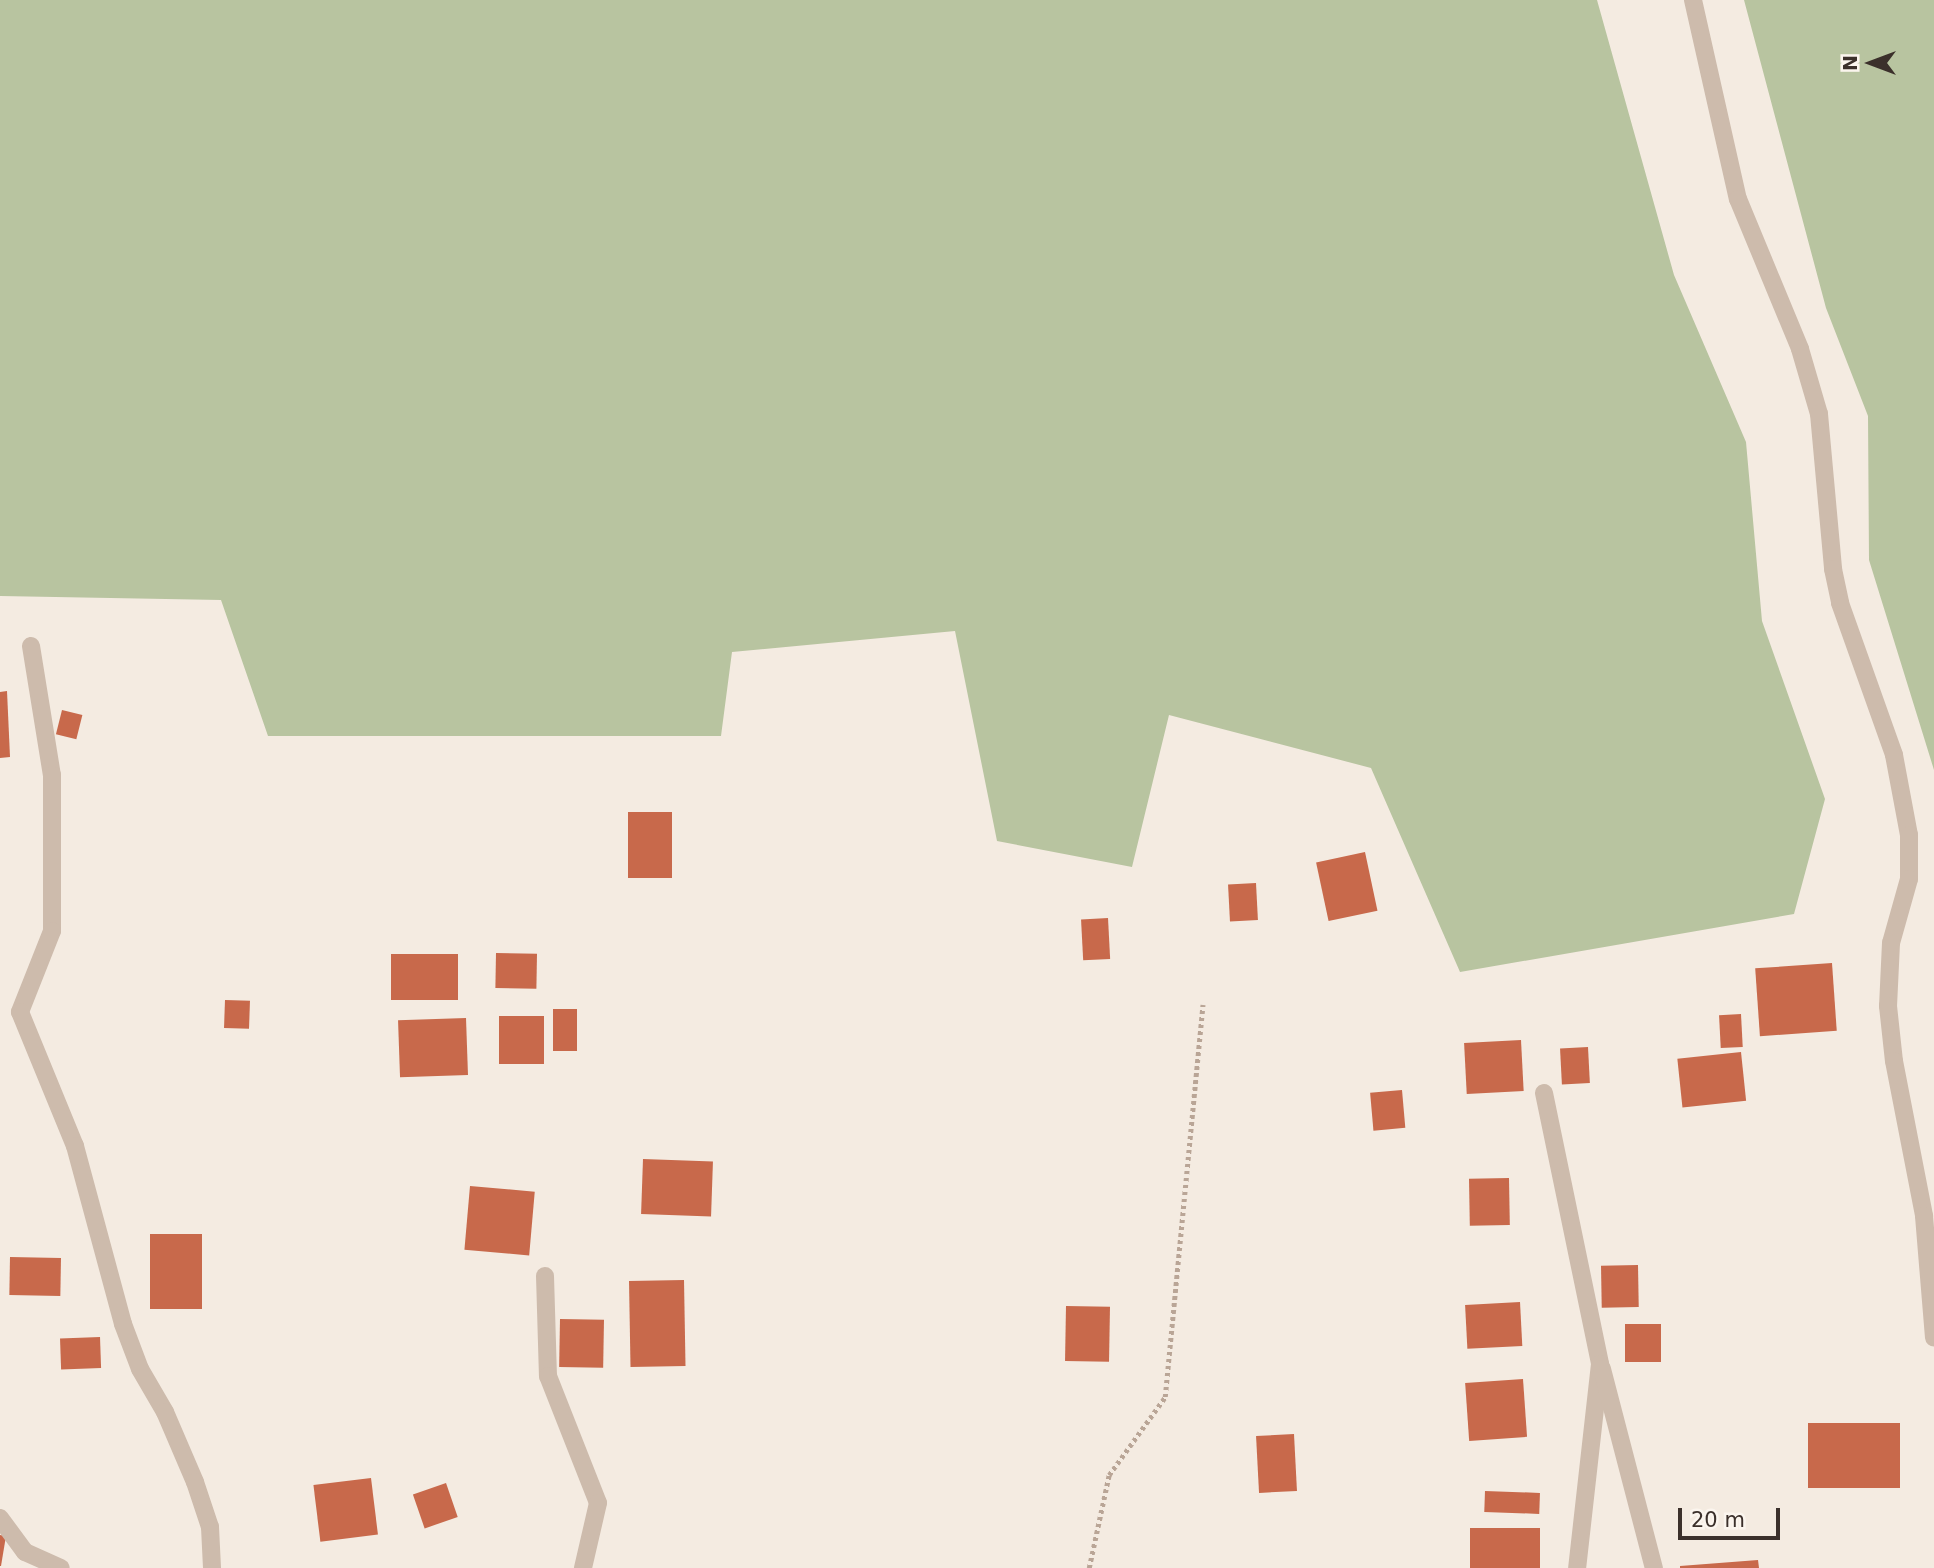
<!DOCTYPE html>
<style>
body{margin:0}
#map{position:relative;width:1934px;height:1568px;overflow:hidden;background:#f4ebe1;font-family:"DejaVu Sans",sans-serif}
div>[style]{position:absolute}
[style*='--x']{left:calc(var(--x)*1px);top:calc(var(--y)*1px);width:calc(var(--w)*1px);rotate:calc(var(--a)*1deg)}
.green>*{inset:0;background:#b8c4a0}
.building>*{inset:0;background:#c8694b;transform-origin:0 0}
.path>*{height:4.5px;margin-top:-2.25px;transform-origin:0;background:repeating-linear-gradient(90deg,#b9a596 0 3.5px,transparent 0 7px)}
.minor>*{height:18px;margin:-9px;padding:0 9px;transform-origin:9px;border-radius:9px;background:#cdbbac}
span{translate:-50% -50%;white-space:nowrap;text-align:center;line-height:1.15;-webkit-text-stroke:5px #fbf5ee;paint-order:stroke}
.north{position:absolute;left:1836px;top:28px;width:70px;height:70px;-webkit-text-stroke:5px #fbf5ee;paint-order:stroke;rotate:270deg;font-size:19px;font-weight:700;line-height:28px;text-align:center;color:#3b302b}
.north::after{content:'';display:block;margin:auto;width:24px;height:32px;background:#3b302b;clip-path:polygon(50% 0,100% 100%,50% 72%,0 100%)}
.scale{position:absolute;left:1678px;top:1508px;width:102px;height:32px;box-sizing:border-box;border:4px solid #3b302b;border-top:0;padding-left:9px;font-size:21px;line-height:24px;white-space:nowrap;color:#3b302b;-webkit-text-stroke:5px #fbf5ee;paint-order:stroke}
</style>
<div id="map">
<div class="green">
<i style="clip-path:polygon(0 0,1597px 0,1674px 275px,1746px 442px,1762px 621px,1825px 799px,1794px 914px,1460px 972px,1371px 768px,1169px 715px,1132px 867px,997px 841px,955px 631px,732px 652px,721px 736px,268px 736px,221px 600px,0 596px)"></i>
<i style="clip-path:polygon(1744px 0,1934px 0,1934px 770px,1869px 560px,1868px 416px,1826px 308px)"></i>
</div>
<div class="building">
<i style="clip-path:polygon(7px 691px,10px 757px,0 758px,0 692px)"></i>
<i style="left:62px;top:710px;width:21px;height:25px;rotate:14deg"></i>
<i style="left:628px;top:812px;width:44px;height:66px"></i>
<i style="left:1365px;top:852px;width:60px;height:50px;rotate:78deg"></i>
<i style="left:1256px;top:883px;width:37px;height:28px;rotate:87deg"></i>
<i style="left:1108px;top:918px;width:41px;height:27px;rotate:87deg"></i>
<i style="left:496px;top:953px;width:41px;height:35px;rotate:1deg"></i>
<i style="left:458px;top:954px;width:46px;height:67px;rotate:90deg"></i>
<i style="left:1832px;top:963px;width:68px;height:77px;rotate:86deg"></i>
<i style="left:225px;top:1000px;width:25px;height:28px;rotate:2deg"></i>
<i style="left:553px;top:1009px;width:24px;height:42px"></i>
<i style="left:1741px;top:1014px;width:33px;height:22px;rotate:87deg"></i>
<i style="left:499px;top:1016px;width:45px;height:48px"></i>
<i style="left:466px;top:1018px;width:57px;height:68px;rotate:88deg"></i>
<i style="left:1521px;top:1040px;width:51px;height:57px;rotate:87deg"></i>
<i style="left:1588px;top:1047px;width:36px;height:28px;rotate:87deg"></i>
<i style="left:1741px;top:1052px;width:49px;height:64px;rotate:84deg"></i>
<i style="left:1402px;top:1090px;width:38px;height:32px;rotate:85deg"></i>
<i style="left:643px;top:1159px;width:70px;height:55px;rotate:2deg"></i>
<i style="left:1509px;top:1178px;width:47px;height:40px;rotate:89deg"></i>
<i style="left:470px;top:1186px;width:65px;height:64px;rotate:5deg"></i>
<i style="left:202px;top:1234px;width:75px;height:52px;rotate:90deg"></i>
<i style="left:10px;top:1257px;width:51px;height:38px;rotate:1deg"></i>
<i style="left:1638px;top:1265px;width:42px;height:37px;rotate:89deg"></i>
<i style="left:684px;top:1280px;width:86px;height:55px;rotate:89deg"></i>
<i style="left:1520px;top:1302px;width:44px;height:55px;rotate:87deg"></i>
<i style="left:1066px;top:1306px;width:44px;height:55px;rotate:1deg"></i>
<i style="left:560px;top:1319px;width:44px;height:48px;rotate:1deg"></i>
<i style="left:1625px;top:1324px;width:36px;height:38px"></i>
<i style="left:100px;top:1337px;width:31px;height:40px;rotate:88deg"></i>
<i style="left:1523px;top:1379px;width:58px;height:58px;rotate:86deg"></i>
<i style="left:1900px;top:1423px;width:65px;height:92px;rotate:90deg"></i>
<i style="left:1294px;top:1434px;width:57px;height:38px;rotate:87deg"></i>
<i style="left:371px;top:1478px;width:57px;height:58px;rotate:83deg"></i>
<i style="left:446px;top:1483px;width:36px;height:35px;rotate:71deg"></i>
<i style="left:1485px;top:1491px;width:55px;height:21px;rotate:2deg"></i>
<i style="left:1470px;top:1528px;width:70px;height:40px"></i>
<i style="clip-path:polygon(0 1535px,6px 1536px,1px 1566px,0 1566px)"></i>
<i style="clip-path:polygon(1758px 1560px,1759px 1568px,1680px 1568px,1680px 1566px)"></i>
</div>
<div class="path">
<i style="--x:1089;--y:1568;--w:95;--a:-77.9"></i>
<i style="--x:1109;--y:1475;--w:96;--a:-54.3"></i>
<i style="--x:1165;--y:1397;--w:394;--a:-84.5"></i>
</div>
<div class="minor">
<i style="--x:1693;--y:0;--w:204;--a:77.3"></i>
<i style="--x:1738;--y:199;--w:162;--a:67.5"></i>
<i style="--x:1800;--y:349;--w:68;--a:73.7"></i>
<i style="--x:1819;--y:414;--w:156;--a:84.8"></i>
<i style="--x:1833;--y:569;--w:35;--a:78"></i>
<i style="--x:1840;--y:603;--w:161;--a:70.4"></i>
<i style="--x:1894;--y:755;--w:81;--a:79.4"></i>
<i style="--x:1909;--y:835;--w:44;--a:90"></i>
<i style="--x:1909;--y:879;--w:66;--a:105.7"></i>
<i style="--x:1891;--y:943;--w:63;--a:92.7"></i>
<i style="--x:1888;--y:1006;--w:55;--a:83.8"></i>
<i style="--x:1894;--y:1061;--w:158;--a:79"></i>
<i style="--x:1924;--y:1216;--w:122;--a:85.3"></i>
<i style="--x:31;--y:646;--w:131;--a:80.8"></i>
<i style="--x:52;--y:775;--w:156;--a:90"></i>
<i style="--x:52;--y:931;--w:87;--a:111.6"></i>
<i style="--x:20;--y:1012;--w:145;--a:67.7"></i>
<i style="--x:75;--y:1146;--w:184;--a:74.9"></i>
<i style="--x:123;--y:1324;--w:48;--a:69.3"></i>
<i style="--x:140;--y:1369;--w:50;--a:59.8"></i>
<i style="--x:165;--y:1412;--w:76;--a:66.8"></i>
<i style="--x:195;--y:1482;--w:47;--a:71.6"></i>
<i style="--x:210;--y:1527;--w:41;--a:87.2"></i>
<i style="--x:1544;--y:1093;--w:277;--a:78.3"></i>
<i style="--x:1600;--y:1364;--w:205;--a:96.4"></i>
<i style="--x:545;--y:1276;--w:100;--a:88.3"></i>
<i style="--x:548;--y:1376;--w:136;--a:68.5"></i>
<i style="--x:598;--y:1503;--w:67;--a:103"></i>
<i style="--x:1602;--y:1369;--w:206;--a:75.4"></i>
<i style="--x:0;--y:1518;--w:42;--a:53.7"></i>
<i style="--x:25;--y:1552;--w:39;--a:24"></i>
</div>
<div class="north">N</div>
<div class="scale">20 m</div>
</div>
